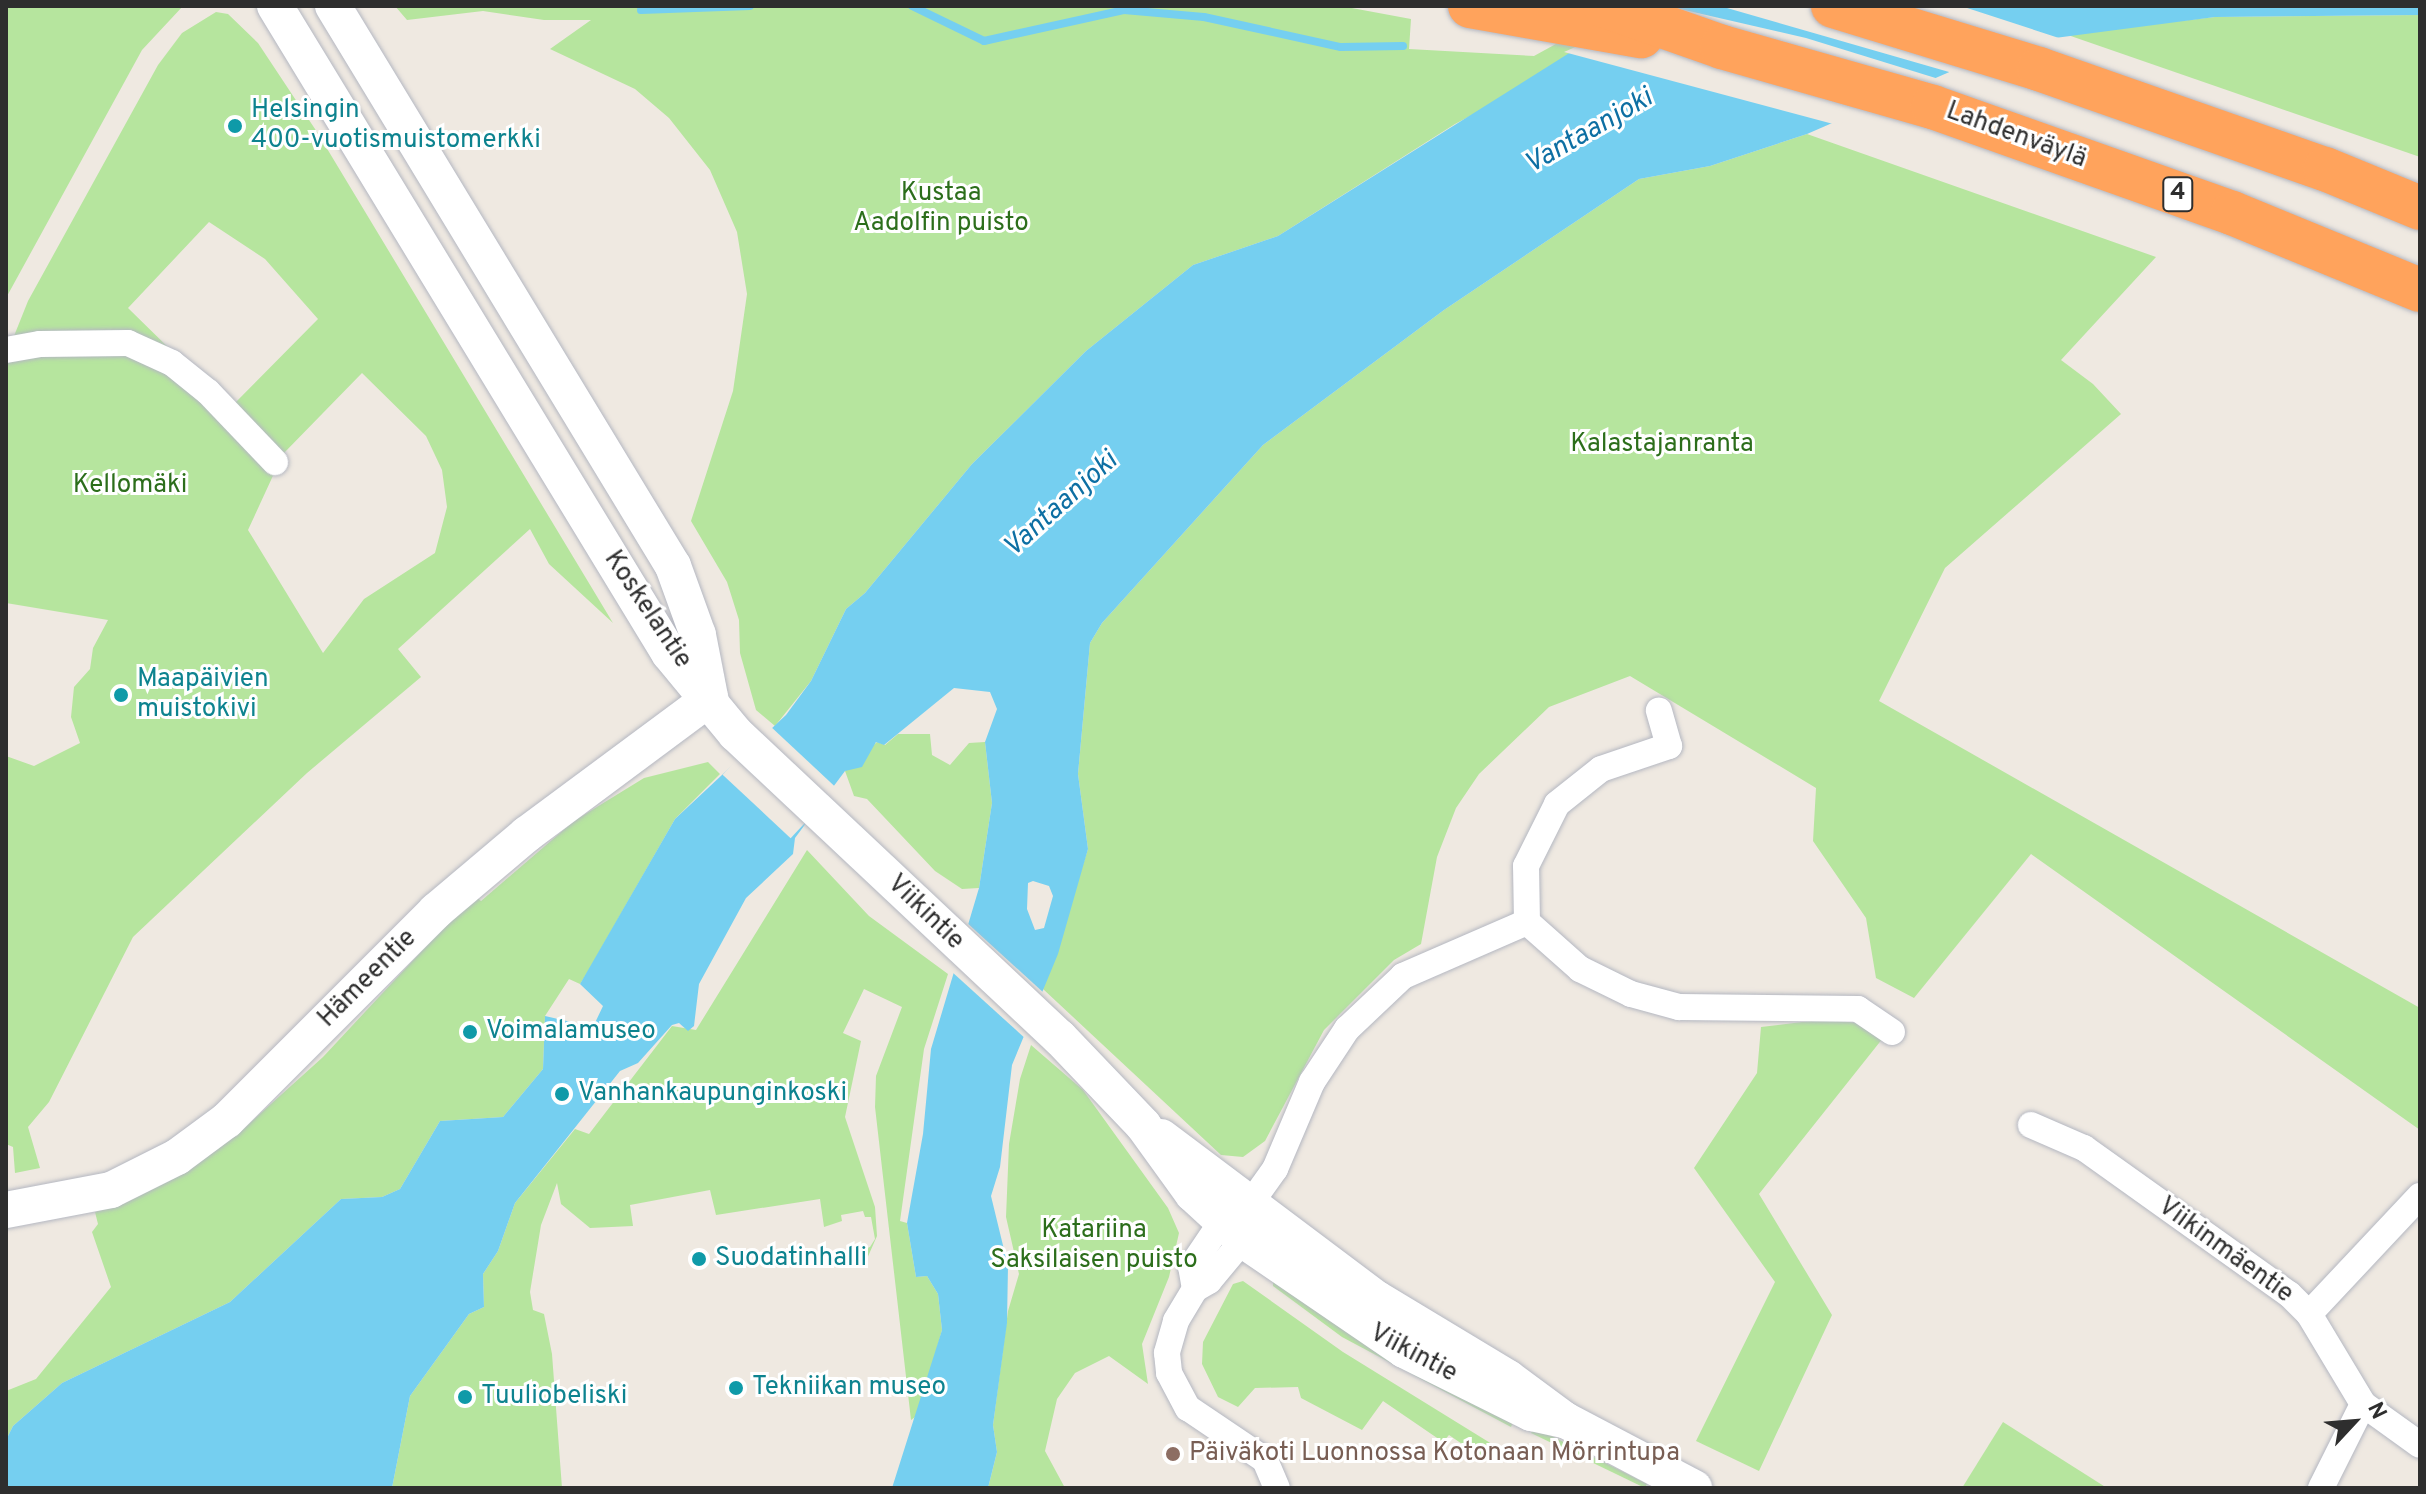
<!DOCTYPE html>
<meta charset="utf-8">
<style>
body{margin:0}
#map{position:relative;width:2426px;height:1494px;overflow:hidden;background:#efe9e1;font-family:Overpass,sans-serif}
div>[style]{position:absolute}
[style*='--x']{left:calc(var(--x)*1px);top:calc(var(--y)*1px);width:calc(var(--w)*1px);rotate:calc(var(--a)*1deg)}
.green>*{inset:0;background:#b6e59e}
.water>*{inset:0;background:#75cff0}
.pier>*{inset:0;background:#efe9e1;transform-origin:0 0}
.stream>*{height:8px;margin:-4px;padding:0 4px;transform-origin:4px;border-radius:4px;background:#75cff0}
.roads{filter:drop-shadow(0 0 2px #b4b7c1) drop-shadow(0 0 2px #b4b7c1)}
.street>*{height:26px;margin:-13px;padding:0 13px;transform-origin:13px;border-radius:13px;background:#fff}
.secondary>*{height:36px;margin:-18px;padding:0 18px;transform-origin:18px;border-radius:18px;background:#fff}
.highway>*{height:44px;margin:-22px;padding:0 22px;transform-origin:22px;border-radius:22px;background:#ffa35c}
.dots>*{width:22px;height:22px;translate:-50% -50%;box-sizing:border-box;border:4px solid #fff;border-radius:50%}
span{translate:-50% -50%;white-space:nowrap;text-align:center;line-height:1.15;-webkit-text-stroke:6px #fff;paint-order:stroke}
.shield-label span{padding:2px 6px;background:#fff;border:2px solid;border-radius:6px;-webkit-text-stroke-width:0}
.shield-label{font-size:24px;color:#2e2e2e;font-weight:700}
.culture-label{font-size:26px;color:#0d838f}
.left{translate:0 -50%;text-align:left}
.street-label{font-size:26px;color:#2e2e2e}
.park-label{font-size:26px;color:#2c6e1b}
.education-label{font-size:26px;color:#785e54}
.water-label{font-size:28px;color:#0d6fa3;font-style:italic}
.frame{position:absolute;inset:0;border:8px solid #2e2e2e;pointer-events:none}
.north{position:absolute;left:2314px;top:1382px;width:80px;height:80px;-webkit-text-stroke:6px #fff;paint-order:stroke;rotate:64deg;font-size:22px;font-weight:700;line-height:32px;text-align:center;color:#2e2e2e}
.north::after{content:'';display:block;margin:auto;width:28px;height:36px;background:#2e2e2e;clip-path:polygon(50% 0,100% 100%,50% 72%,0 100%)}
</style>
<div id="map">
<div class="green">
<i style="clip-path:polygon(6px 6px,183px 6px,142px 50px,6px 298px)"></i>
<i style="clip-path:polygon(395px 6px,1341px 6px,1411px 19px,1409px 49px,1534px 56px,1625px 6px,1677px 6px,1455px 124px,1278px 236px,1193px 265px,1086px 351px,972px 464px,865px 593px,846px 609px,811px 681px,775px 726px,756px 710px,740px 653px,739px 620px,727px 582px,691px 521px,733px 391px,747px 294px,737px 232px,710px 170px,669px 118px,635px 89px,550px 49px,591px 20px,544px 20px,483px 11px,407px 20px)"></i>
<i style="clip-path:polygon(evenodd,216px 12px,228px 14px,258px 43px,317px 132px,613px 623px,549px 564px,530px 529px,398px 649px,421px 677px,307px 773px,133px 937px,49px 1102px,28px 1127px,40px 1168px,15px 1173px,13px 1147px,6px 1144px,6px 756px,34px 766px,80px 743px,71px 717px,74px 687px,90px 669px,93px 648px,108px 620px,6px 603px,6px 356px,28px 301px,158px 65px,182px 33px,216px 12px,209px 222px,265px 259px,318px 319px,230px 408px,128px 308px,209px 222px,216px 12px,362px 373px,426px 436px,442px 470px,447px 507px,435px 553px,364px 599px,323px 653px,248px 530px,283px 454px,362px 373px)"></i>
<i style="clip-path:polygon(2420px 15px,2420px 157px,2065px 34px,2215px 17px)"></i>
<i style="clip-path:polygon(1807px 134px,2156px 257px,2061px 360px,2093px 384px,2121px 414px,1945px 568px,1879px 701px,2420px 1008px,2420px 1130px,2031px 854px,1914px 998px,1876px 978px,1866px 918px,1813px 841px,1816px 788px,1630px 676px,1549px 707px,1479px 774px,1456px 808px,1437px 857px,1421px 944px,1394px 960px,1324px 1030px,1265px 1141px,1243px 1157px,1221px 1155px,1043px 989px,1088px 849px,1078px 774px,1090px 643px,1102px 623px,1263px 445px,1444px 310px,1639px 179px,1710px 166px)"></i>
<i style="clip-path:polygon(898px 734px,930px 734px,932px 755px,950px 765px,969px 743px,985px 742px,992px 803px,979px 888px,962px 889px,935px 871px,867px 799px,854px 796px,845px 771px,877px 742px,885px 745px)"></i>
<i style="clip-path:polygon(708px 762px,720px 774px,675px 819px,587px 973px,580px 984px,569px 979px,545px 1016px,543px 1069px,503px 1117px,440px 1121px,400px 1189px,382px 1197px,341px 1199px,230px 1302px,62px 1383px,13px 1426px,6px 1440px,6px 1391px,36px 1379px,111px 1287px,92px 1232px,98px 1224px,95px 1212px,122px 1204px,240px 1132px,323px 1057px,474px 895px,481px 901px,574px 821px,644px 778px)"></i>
<i style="clip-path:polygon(807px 850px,869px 916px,948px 974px,924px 1049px,900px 1221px,907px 1223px,916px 1277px,927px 1276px,938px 1294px,942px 1330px,918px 1415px,911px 1420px,875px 1107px,876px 1076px,902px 1007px,864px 989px,843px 1033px,861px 1041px,845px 1117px,875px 1207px,877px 1236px,866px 1261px,854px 1267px,842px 1254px,870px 1247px,875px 1239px,871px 1217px,865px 1217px,863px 1211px,841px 1215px,842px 1221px,824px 1227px,820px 1199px,716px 1215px,710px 1190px,630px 1205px,633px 1226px,590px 1228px,561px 1204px,557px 1183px,541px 1225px,530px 1292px,533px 1310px,544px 1314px,552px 1354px,562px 1488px,392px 1488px,410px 1396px,469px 1314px,484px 1307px,483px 1274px,498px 1251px,515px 1203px,575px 1129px,589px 1134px,672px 1026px,696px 1030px)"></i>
<i style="clip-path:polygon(1826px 1019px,1856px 1023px,1883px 1038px,1759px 1194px,1832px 1315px,1759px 1471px,1696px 1441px,1775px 1282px,1694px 1168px,1757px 1073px,1761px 1027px)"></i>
<i style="clip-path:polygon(1031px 1045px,1083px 1090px,1168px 1208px,1179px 1233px,1169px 1277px,1142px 1344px,1148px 1384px,1109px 1356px,1075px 1373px,1057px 1399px,1045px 1451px,1065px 1488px,988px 1488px,997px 1452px,993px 1425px,1008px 1311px,1019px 1274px,1006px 1217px,1009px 1144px,1020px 1079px)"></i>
<i style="clip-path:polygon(1273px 1280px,1515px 1418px,1511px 1427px,1342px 1337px,1273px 1286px)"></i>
<i style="clip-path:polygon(1243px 1281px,1343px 1352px,1500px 1449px,1484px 1459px,1449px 1435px,1443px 1442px,1383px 1401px,1362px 1430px,1301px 1398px,1298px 1387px,1255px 1388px,1238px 1407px,1218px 1397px,1202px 1364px,1203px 1342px,1233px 1284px)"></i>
<i style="clip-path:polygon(2003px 1422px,2107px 1488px,1962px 1488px)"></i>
<i style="clip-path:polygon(1534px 1427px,1647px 1484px,1645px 1488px,1531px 1433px)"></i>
</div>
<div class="water">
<i style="clip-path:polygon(evenodd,1677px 6px,2420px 6px,2420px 15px,2215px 17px,2016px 43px,1807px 134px,1710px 166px,1639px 179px,1444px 310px,1263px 445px,1102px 623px,1090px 643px,1078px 774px,1088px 849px,1058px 954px,1012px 1065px,1000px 1167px,991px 1196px,1008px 1266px,1007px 1323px,993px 1425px,997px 1452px,988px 1488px,892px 1488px,942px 1330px,938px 1294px,927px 1276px,916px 1277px,907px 1223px,923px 1134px,931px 1049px,979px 888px,992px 803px,985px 742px,997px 709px,990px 692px,954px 688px,884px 745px,876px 742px,862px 767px,845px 771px,795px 838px,793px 854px,746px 898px,699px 984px,694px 1026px,688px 1031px,679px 1023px,672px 1025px,638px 1063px,620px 1071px,515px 1203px,498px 1251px,483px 1274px,484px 1307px,469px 1314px,410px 1396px,392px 1488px,6px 1488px,6px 1440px,13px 1426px,62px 1383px,230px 1302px,341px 1199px,382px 1197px,400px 1189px,440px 1121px,503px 1117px,543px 1069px,545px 1016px,593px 1027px,603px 1006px,580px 984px,675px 819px,786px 715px,811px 681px,846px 609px,865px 593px,972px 464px,1086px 351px,1193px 265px,1278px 236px,1582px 45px,1677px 6px,1033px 881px,1049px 886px,1053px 896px,1044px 928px,1035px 930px,1027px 909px,1028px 883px,1033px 881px)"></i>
</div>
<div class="pier">
<i style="clip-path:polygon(1667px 6px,1806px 38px,1942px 80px,1837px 125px,1564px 52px)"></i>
<i style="clip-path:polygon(1720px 6px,1961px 6px,2062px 39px,2017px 47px,1956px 74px)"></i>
<i style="left:769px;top:725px;width:93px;height:68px;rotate:43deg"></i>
<i style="clip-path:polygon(966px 922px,1045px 994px,1027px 1040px,951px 971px)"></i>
</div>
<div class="stream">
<i style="--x:912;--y:6;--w:80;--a:25.9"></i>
<i style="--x:984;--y:41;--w:143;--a:-12.5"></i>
<i style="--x:1124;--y:10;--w:80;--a:5"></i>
<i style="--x:1204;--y:17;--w:140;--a:12.4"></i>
<i style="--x:1341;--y:47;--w:62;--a:-0.9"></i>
<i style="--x:641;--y:10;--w:109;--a:-2.1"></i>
</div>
<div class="roads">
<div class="street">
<i style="--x:6;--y:350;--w:35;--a:-10"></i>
<i style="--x:40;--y:344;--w:88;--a:-0.7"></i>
<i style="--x:128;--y:343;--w:48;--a:24.4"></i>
<i style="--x:172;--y:363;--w:46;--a:38.9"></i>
<i style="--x:208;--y:392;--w:97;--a:46.3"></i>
<i style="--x:1527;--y:922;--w:56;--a:-91"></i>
<i style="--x:1526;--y:866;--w:69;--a:-63.4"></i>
<i style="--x:1557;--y:804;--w:56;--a:-38.5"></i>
<i style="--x:1601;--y:769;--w:72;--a:-18.7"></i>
<i style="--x:1669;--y:746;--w:37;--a:-106"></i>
<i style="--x:2031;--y:1125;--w:58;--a:23.5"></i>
<i style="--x:2084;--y:1148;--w:252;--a:35.5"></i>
<i style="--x:2289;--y:1294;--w:28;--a:45"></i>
<i style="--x:2309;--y:1314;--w:105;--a:59"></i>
<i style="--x:2363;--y:1404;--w:70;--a:35.7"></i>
<i style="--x:1246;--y:1223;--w:17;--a:100"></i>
<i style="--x:1243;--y:1240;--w:53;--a:129.7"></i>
<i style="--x:1209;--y:1281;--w:16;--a:150"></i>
<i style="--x:1195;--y:1289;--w:37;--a:121"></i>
<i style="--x:1176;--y:1321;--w:33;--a:106"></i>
<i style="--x:1167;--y:1353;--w:20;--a:84"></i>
<i style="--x:1169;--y:1373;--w:40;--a:62"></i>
<i style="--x:1188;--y:1408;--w:93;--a:34"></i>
<i style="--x:1265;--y:1460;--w:30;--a:67"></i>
<i style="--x:1195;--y:1289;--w:22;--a:-100"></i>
<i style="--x:1191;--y:1267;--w:55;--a:-56"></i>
<i style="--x:1222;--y:1221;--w:33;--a:-31"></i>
<i style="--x:1250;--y:1204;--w:43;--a:-54.5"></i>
<i style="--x:1275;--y:1169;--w:95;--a:-67"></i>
<i style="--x:1312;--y:1082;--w:64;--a:-56.6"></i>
<i style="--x:1347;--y:1029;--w:77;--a:-43.4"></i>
<i style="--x:1403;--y:976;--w:135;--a:-23.5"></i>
<i style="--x:1527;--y:922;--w:71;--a:41.6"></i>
<i style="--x:1580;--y:969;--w:57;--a:26.1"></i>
<i style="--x:1631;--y:994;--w:50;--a:15.2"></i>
<i style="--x:1679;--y:1007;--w:179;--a:0.6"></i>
<i style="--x:1858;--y:1009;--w:41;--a:34.1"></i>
<i style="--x:2309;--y:1314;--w:162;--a:-46.8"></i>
<i style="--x:2321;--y:1488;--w:94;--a:-63.4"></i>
</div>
<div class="secondary">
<i style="--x:275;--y:6;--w:758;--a:58.66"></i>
<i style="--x:669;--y:653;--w:105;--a:50.4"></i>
<i style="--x:736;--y:734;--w:443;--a:43.2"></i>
<i style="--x:1059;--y:1037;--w:122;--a:46.3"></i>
<i style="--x:1143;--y:1125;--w:85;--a:54.1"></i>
<i style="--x:1193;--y:1194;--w:68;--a:42.6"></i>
<i style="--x:1243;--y:1240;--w:195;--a:34.3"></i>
<i style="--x:1404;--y:1350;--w:142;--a:26.4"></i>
<i style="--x:1531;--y:1413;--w:35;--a:12"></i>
<i style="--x:333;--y:6;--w:655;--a:58.74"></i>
<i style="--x:673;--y:566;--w:73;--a:70.1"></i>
<i style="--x:698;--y:635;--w:63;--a:79"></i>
<i style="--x:1161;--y:1137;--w:270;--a:36.9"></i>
<i style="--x:1377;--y:1299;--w:153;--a:31.1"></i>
<i style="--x:1508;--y:1378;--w:71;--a:36.4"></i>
<i style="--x:1565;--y:1420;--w:146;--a:27.8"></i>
<i style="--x:6;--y:1210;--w:107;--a:-10.8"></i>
<i style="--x:111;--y:1190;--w:74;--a:-26.6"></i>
<i style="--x:177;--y:1157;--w:62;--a:-36.5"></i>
<i style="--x:227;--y:1120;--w:296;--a:-45"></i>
<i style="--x:436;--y:911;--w:119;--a:-40.2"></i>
<i style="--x:527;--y:834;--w:228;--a:-36.6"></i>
</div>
<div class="highway">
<i style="--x:1470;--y:6;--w:174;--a:10"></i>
<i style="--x:1605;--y:6;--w:124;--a:19.3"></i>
<i style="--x:1722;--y:47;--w:219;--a:15.9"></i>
<i style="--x:1933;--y:107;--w:317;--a:19.5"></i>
<i style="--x:2232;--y:213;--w:203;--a:22.3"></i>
<i style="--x:1833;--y:6;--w:215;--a:17"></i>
<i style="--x:2039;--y:69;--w:303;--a:19.3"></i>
<i style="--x:2325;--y:169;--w:103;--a:22.3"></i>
</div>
</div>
<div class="dots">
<i style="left:235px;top:126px;background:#0f9aa8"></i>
<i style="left:121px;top:695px;background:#0f9aa8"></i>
<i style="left:470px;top:1032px;background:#0f9aa8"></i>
<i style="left:562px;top:1094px;background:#0f9aa8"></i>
<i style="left:699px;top:1259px;background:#0f9aa8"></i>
<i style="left:736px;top:1388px;background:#0f9aa8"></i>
<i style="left:465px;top:1397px;background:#0f9aa8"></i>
<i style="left:1173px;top:1454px;background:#8d6e63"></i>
</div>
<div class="shield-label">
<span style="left:2178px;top:194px">4</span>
</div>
<div class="culture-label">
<span class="left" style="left:251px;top:126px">Helsingin<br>400-vuotismuistomerkki</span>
<span class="left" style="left:137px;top:695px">Maapäivien<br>muistokivi</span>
<span class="left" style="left:486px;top:1032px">Voimalamuseo</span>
<span class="left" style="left:578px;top:1094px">Vanhankaupunginkoski</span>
<span class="left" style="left:715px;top:1259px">Suodatinhalli</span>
<span class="left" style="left:752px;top:1388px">Tekniikan museo</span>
<span class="left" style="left:481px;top:1397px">Tuuliobeliski</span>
</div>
<div class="street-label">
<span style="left:2016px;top:136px;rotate:20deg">Lahdenväylä</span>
<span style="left:647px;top:610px;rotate:56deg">Koskelantie</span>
<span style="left:925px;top:913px;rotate:44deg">Viikintie</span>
<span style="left:368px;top:979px;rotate:-45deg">Hämeentie</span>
<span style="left:2225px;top:1251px;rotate:36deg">Viikinmäentie</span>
<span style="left:1413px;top:1354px;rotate:28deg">Viikintie</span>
</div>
<div class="park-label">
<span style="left:941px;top:209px">Kustaa<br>Aadolfin puisto</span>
<span style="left:1662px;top:445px">Kalastajanranta</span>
<span style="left:130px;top:486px">Kellomäki</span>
<span style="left:1094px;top:1246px">Katariina<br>Saksilaisen puisto</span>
</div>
<div class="education-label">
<span class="left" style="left:1189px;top:1454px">Päiväkoti Luonnossa Kotonaan Mörrintupa</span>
</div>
<div class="water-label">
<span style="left:1589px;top:132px;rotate:-30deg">Vantaanjoki</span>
<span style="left:1061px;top:505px;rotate:-42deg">Vantaanjoki</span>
</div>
<div class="frame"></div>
<div class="north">N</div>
</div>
